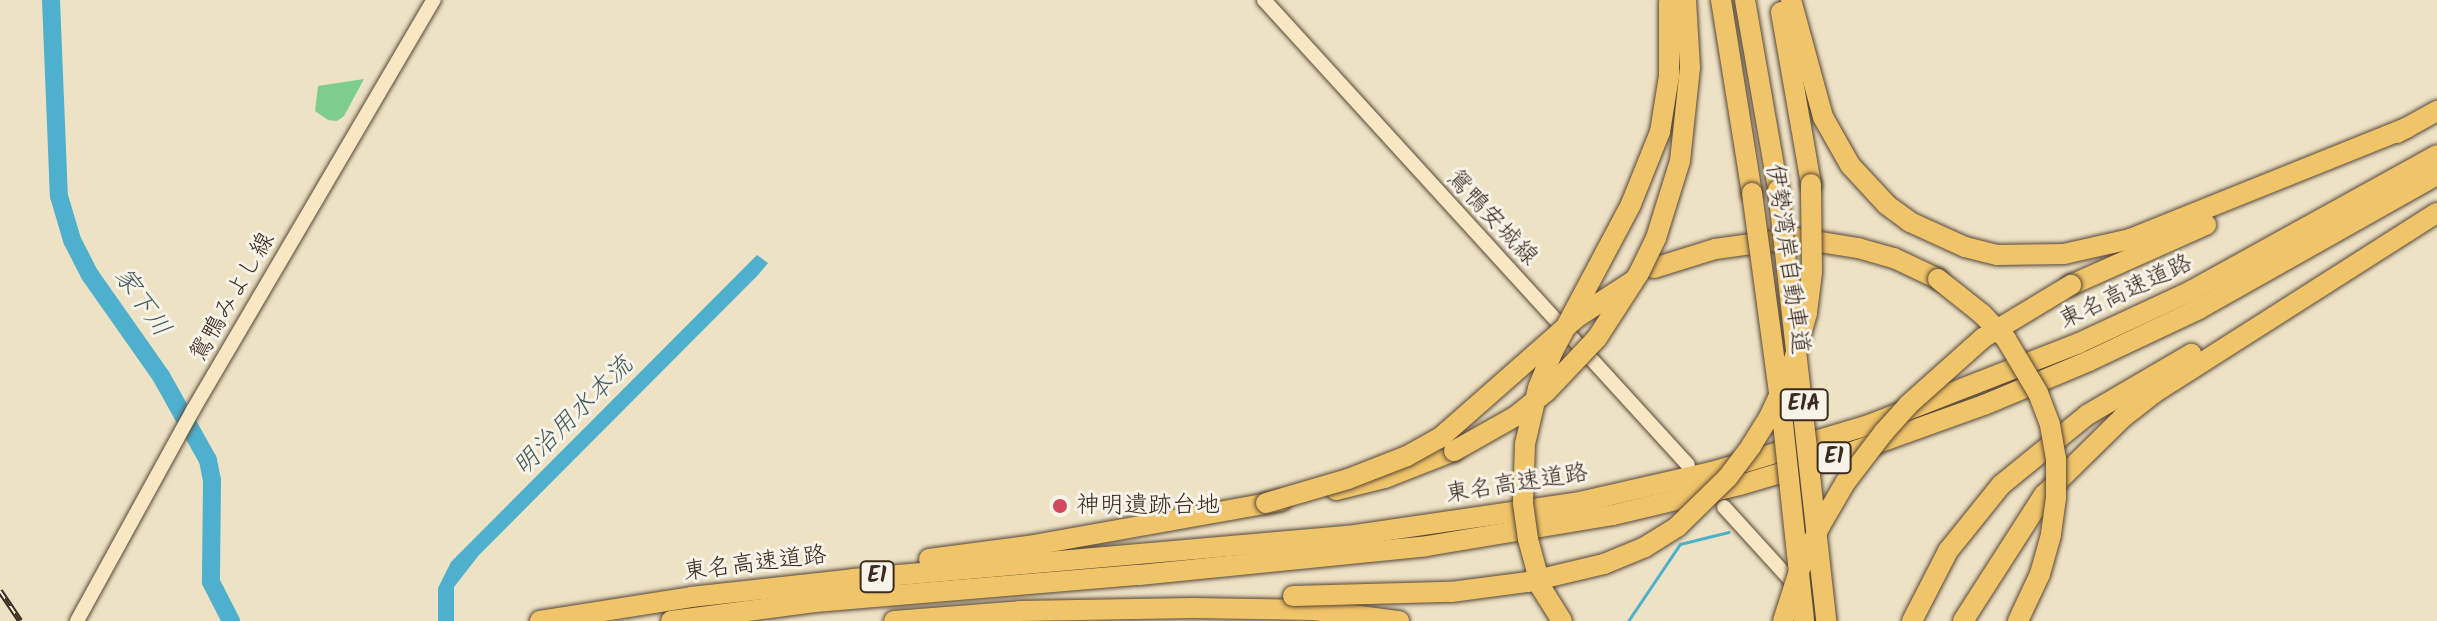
<!DOCTYPE html>
<meta charset="utf-8">
<style>
body{margin:0}
#map{position:relative;width:2437px;height:621px;overflow:hidden;background:#eee2c5;font-family:Kalam,"Klee One",sans-serif}
div>[style]{position:absolute}
[style*='--x']{left:calc(var(--x)*1px);top:calc(var(--y)*1px);width:calc(var(--w)*1px);rotate:calc(var(--a)*1deg)}
.green>*{inset:0;background:#7ccd8e}
.water>*{inset:0;background:#4eb0cd}
.stream>*{height:3px;margin:-1.5px;padding:0 1.5px;transform-origin:1.5px;border-radius:1.5px;background:#4eb0cd}
.river>*{height:18px;margin:-9px;padding:0 9px;transform-origin:9px;border-radius:9px;background:#4eb0cd}
.roads{filter:drop-shadow(0 0 2px #564637) drop-shadow(0 0 2px #564637)}
.secondary>*{height:14px;margin:-7px;padding:0 7px;transform-origin:7px;border-radius:7px;background:#f9e7c3}
.motorway>*{height:20px;margin:-10px;padding:0 10px;transform-origin:10px;border-radius:10px;background:#f0c469}
.rail>*{height:6px;margin-top:-3px;transform-origin:0;background:repeating-linear-gradient(90deg,#f7f3e8 0 9px,#3b2a1e 0 18px);box-sizing:border-box;border-block:2px solid #3b2a1e}
.bridges{filter:drop-shadow(0 0 2px #564637) drop-shadow(0 0 2px #564637)}
.motorway-bridge>*{height:20px;margin:-10px;padding:0 10px;transform-origin:10px;border-radius:10px;background:#f0c469}
.dots>*{width:22px;height:22px;translate:-50% -50%;box-sizing:border-box;border:4px solid #f7f3e8;border-radius:50%}
span{translate:-50% -50%;white-space:nowrap;text-align:center;line-height:1.15;-webkit-text-stroke:6px #f7f3e8;paint-order:stroke}
.shield-label span{padding:2px 6px;background:#f7f3e8;border:2px solid;border-radius:6px;-webkit-text-stroke-width:0}
.shield-label{font-size:22px;color:#3b2a1e;font-weight:700}
.street-label{font-size:24px;color:#3b2a1e}
.poi-label{font-size:24px;color:#3b2a1e}
.left{translate:0 -50%;text-align:left}
.water-label{font-size:26px;color:#42595b;font-style:italic}
</style>
<div id="map">
<div class="green">
<i style="clip-path:polygon(364px 79px,344px 116px,337px 121px,328px 120px,315px 111px,318px 86px)"></i>
</div>
<div class="water">
<i style="clip-path:polygon(757px 255px,768px 263px,758px 275px,479px 555px,454px 587px,454px 621px,438px 621px,438px 588px,451px 562px)"></i>
</div>
<div class="stream">
<i style="--x:1628;--y:621;--w:93;--a:-56"></i>
<i style="--x:1680;--y:544;--w:50;--a:-13.8"></i>
</div>
<div class="river">
<i style="--x:51;--y:0;--w:196;--a:87.7"></i>
<i style="--x:59;--y:196;--w:46;--a:73.5"></i>
<i style="--x:72;--y:240;--w:39;--a:63"></i>
<i style="--x:90;--y:275;--w:123;--a:54.9"></i>
<i style="--x:161;--y:376;--w:96;--a:60.8"></i>
<i style="--x:208;--y:460;--w:20;--a:79"></i>
<i style="--x:212;--y:480;--w:102;--a:90.6"></i>
<i style="--x:211;--y:582;--w:44;--a:62.9"></i>
</div>
<div class="roads">
<div class="secondary">
<i style="--x:1264;--y:0;--w:629;--a:47.64"></i>
<i style="--x:1724;--y:507;--w:151;--a:47.7"></i>
<i style="--x:77;--y:621;--w:241;--a:-61.2"></i>
<i style="--x:193;--y:410;--w:476;--a:-59.6"></i>
</div>
<div class="motorway">
<i style="--x:1721;--y:0;--w:195;--a:80.9"></i>
<i style="--x:1745;--y:0;--w:193;--a:80.1"></i>
<i style="--x:1791;--y:0;--w:121;--a:74.7"></i>
<i style="--x:1823;--y:117;--w:55;--a:60.6"></i>
<i style="--x:1850;--y:165;--w:54;--a:47.2"></i>
<i style="--x:1887;--y:205;--w:29;--a:36"></i>
<i style="--x:1910;--y:222;--w:60;--a:24.4"></i>
<i style="--x:1965;--y:247;--w:33;--a:14"></i>
<i style="--x:1997;--y:255;--w:67;--a:-0.9"></i>
<i style="--x:2064;--y:254;--w:68;--a:-12.8"></i>
<i style="--x:2130;--y:239;--w:300;--a:-21.9"></i>
<i style="--x:1781;--y:12;--w:175;--a:80.1"></i>
<i style="--x:2397;--y:133;--w:46;--a:-28.8"></i>
<i style="--x:1654;--y:268;--w:64;--a:-17.3"></i>
<i style="--x:1715;--y:249;--w:81;--a:-7.8"></i>
<i style="--x:1795;--y:238;--w:64;--a:9"></i>
<i style="--x:1858;--y:248;--w:37;--a:16"></i>
<i style="--x:1894;--y:258;--w:49;--a:25.5"></i>
<i style="--x:2071;--y:285;--w:148;--a:-24"></i>
<i style="--x:1336;--y:490;--w:50;--a:-13.8"></i>
<i style="--x:1385;--y:478;--w:74;--a:-21.4"></i>
<i style="--x:929;--y:559;--w:100;--a:-7.5"></i>
<i style="--x:1028;--y:546;--w:257;--a:-10.1"></i>
<i style="--x:540;--y:621;--w:153;--a:-9"></i>
<i style="--x:691;--y:597;--w:163;--a:-6.3"></i>
<i style="--x:853;--y:579;--w:497;--a:-5"></i>
<i style="--x:1348;--y:536;--w:229;--a:-8.3"></i>
<i style="--x:1575;--y:503;--w:140;--a:-12.8"></i>
<i style="--x:1712;--y:472;--w:164;--a:-16.7"></i>
<i style="--x:1869;--y:425;--w:225;--a:-21.3"></i>
<i style="--x:2079;--y:343;--w:123;--a:-24.9"></i>
<i style="--x:2191;--y:291;--w:281;--a:-28.9"></i>
<i style="--x:671;--y:621;--w:145;--a:-7.5"></i>
<i style="--x:815;--y:602;--w:325;--a:-4.8"></i>
<i style="--x:1139;--y:575;--w:289;--a:-5.7"></i>
<i style="--x:1427;--y:546;--w:189;--a:-9.5"></i>
<i style="--x:1613;--y:515;--w:130;--a:-13.3"></i>
<i style="--x:1740;--y:485;--w:123;--a:-16.5"></i>
<i style="--x:1858;--y:450;--w:134;--a:-19.7"></i>
<i style="--x:1984;--y:405;--w:114;--a:-22.7"></i>
<i style="--x:2089;--y:361;--w:122;--a:-25.3"></i>
<i style="--x:2199;--y:309;--w:273;--a:-29.4"></i>
<i style="--x:894;--y:621;--w:126;--a:-4.5"></i>
<i style="--x:1020;--y:611;--w:173;--a:-1"></i>
<i style="--x:1193;--y:608;--w:121;--a:0.9"></i>
<i style="--x:1314;--y:610;--w:86;--a:7.4"></i>
<i style="--x:1912;--y:621;--w:79;--a:-62.8"></i>
<i style="--x:1948;--y:551;--w:85;--a:-51.2"></i>
<i style="--x:2001;--y:485;--w:111;--a:-39.1"></i>
<i style="--x:2087;--y:415;--w:121;--a:-30.4"></i>
<i style="--x:1963;--y:621;--w:150;--a:-57.3"></i>
<i style="--x:2044;--y:495;--w:110;--a:-44.6"></i>
<i style="--x:2122;--y:418;--w:41;--a:-38"></i>
<i style="--x:2154;--y:393;--w:335;--a:-32.5"></i>
</div>
</div>
<div class="rail">
<i style="--x:0;--y:591;--w:36;--a:56"></i>
</div>
<div class="bridges">
<div class="motorway-bridge">
<i style="--x:1778;--y:190;--w:434;--a:83.6"></i>
<i style="--x:1752;--y:193;--w:223;--a:82.3"></i>
<i style="--x:1782;--y:414;--w:208;--a:83.9"></i>
<i style="--x:1938;--y:279;--w:56;--a:38.5"></i>
<i style="--x:1982;--y:314;--w:35;--a:46"></i>
<i style="--x:2006;--y:339;--w:63;--a:59.3"></i>
<i style="--x:2038;--y:393;--w:34;--a:69"></i>
<i style="--x:2050;--y:425;--w:34;--a:80"></i>
<i style="--x:2056;--y:458;--w:40;--a:90"></i>
<i style="--x:2056;--y:498;--w:37;--a:98"></i>
<i style="--x:2051;--y:535;--w:41;--a:105.8"></i>
<i style="--x:2040;--y:574;--w:52;--a:115.1"></i>
<i style="--x:1454;--y:451;--w:71;--a:-29.4"></i>
<i style="--x:1516;--y:416;--w:38;--a:-39"></i>
<i style="--x:1546;--y:392;--w:74;--a:-46.6"></i>
<i style="--x:1597;--y:338;--w:77;--a:-57.1"></i>
<i style="--x:1639;--y:273;--w:39;--a:-64"></i>
<i style="--x:1656;--y:238;--w:81;--a:-72.7"></i>
<i style="--x:1680;--y:161;--w:94;--a:-83.9"></i>
<i style="--x:1690;--y:68;--w:68;--a:-93.4"></i>
<i style="--x:1266;--y:503;--w:85;--a:-16.3"></i>
<i style="--x:1348;--y:479;--w:63;--a:-21.3"></i>
<i style="--x:1407;--y:456;--w:38;--a:-29"></i>
<i style="--x:1440;--y:438;--w:181;--a:-41.4"></i>
<i style="--x:1576;--y:318;--w:68;--a:-33"></i>
<i style="--x:1293;--y:596;--w:158;--a:-1.5"></i>
<i style="--x:1451;--y:592;--w:78;--a:-7.4"></i>
<i style="--x:1528;--y:582;--w:78;--a:-13.3"></i>
<i style="--x:1604;--y:564;--w:44;--a:-22.5"></i>
<i style="--x:1645;--y:547;--w:38;--a:-32"></i>
<i style="--x:1677;--y:527;--w:71;--a:-44.4"></i>
<i style="--x:1728;--y:477;--w:39;--a:-53"></i>
<i style="--x:1751;--y:446;--w:36;--a:-58"></i>
<i style="--x:1770;--y:415;--w:50;--a:-65"></i>
<i style="--x:1791;--y:370;--w:59;--a:-74.3"></i>
<i style="--x:1807;--y:313;--w:41;--a:-83"></i>
<i style="--x:1812;--y:272;--w:88;--a:-90.7"></i>
<i style="--x:1562;--y:621;--w:40;--a:-122"></i>
<i style="--x:1541;--y:587;--w:50;--a:-105.2"></i>
<i style="--x:1528;--y:539;--w:37;--a:-98"></i>
<i style="--x:1523;--y:502;--w:58;--a:-88"></i>
<i style="--x:1525;--y:444;--w:57;--a:-76.9"></i>
<i style="--x:1538;--y:388;--w:40;--a:-68"></i>
<i style="--x:1553;--y:351;--w:166;--a:-62"></i>
<i style="--x:1631;--y:204;--w:78;--a:-68.1"></i>
<i style="--x:1660;--y:132;--w:57;--a:-80.9"></i>
<i style="--x:1669;--y:76;--w:74;--a:-90"></i>
<i style="--x:1783;--y:621;--w:52;--a:-72.3"></i>
<i style="--x:1799;--y:571;--w:50;--a:-65"></i>
<i style="--x:1820;--y:526;--w:50;--a:-59.8"></i>
<i style="--x:1845;--y:483;--w:64;--a:-52.6"></i>
<i style="--x:1884;--y:432;--w:36;--a:-48"></i>
<i style="--x:1908;--y:405;--w:101;--a:-41.8"></i>
<i style="--x:1983;--y:338;--w:103;--a:-31.1"></i>
</div>
</div>
<div class="dots">
<i style="left:1060px;top:506px;background:#d1495b"></i>
</div>
<div class="shield-label">
<span style="left:1804px;top:405px">E1A</span>
<span style="left:1834px;top:458px">E1</span>
<span style="left:877px;top:577px">E1</span>
</div>
<div class="street-label">
<span style="left:1492px;top:218px;rotate:47deg">鴛鴨安城線</span>
<span style="left:1787px;top:259px;rotate:82deg">伊勢湾岸自動車道</span>
<span style="left:2126px;top:292px;rotate:-25deg">東名高速道路</span>
<span style="left:233px;top:297px;rotate:-60deg">鴛鴨みよし線</span>
<span style="left:1517px;top:484px;rotate:-9deg">東名高速道路</span>
<span style="left:755px;top:564px;rotate:-7deg">東名高速道路</span>
</div>
<div class="poi-label">
<span class="left" style="left:1076px;top:506px">神明遺跡台地</span>
</div>
<div class="water-label">
<span style="left:141px;top:303px;rotate:55deg">家下川</span>
<span style="left:574px;top:417px;rotate:-45deg">明治用水本流</span>
</div>
</div>
